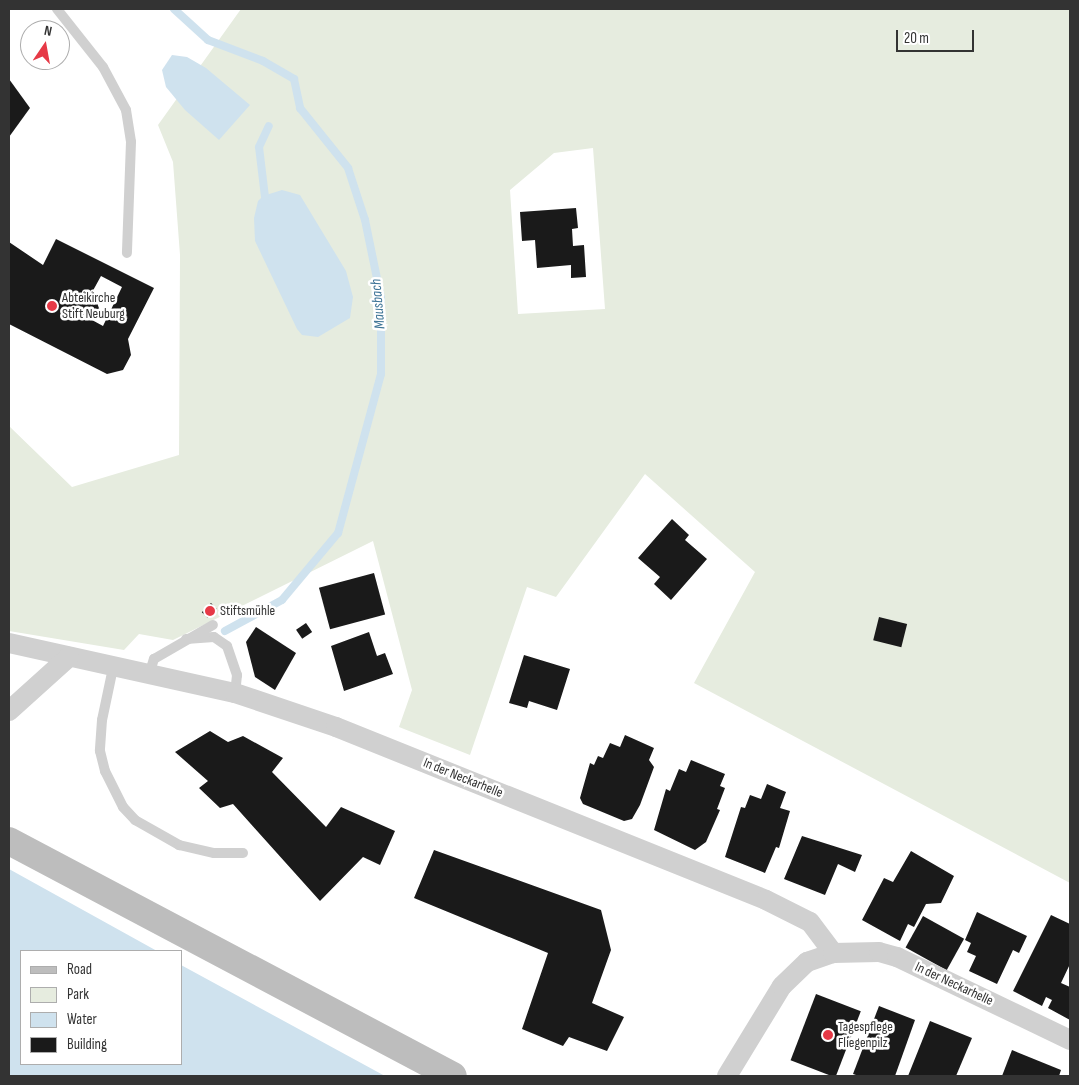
<!DOCTYPE html>
<meta charset="utf-8">
<style>
body{margin:0}
#map{position:relative;width:1079px;height:1085px;overflow:hidden;background:#fff;font-family:"Sofia Sans Condensed",sans-serif}
div>[style]{position:absolute}
[style*='--x']{left:calc(var(--x)*1px);top:calc(var(--y)*1px);width:calc(var(--w)*1px);rotate:calc(var(--a)*1deg)}
.green>*{inset:0;background:#e6ecdf}
.water>*{inset:0;background:#cfe2ee}
.stream>*{height:8px;margin:-4px;padding:0 4px;transform-origin:4px;border-radius:4px;background:#cfe2ee}
.building>*{inset:0;background:#1a1a1a;transform-origin:0 0}
.lane>*{height:10px;margin:-5px;padding:0 5px;transform-origin:5px;border-radius:5px;background:#d0d0d0}
.street>*{height:20px;margin:-10px;padding:0 10px;transform-origin:10px;border-radius:10px;background:#d0d0d0}
.secondary>*{height:28px;margin:-14px;padding:0 14px;transform-origin:14px;border-radius:14px;background:#bdbdbd}
.dots>*{width:14px;height:14px;translate:-50% -50%;box-sizing:border-box;border:2px solid #fff;border-radius:50%}
span{translate:-50% -50%;white-space:nowrap;text-align:center;line-height:1.15;-webkit-text-stroke:5px #fff;paint-order:stroke}
.poi-label{font-size:14px;color:#333}
.left{translate:0 -50%;text-align:left}
.street-label{font-size:14px;color:#333}
.water-label{font-size:15px;color:#3f7597;font-style:italic}
.frame{position:absolute;inset:0;border:10px solid #333;pointer-events:none}
.legend{position:absolute;left:20px;top:950px;width:162px;height:115px;box-sizing:border-box;background:#fff;border:1px solid #adadad;margin:0;padding:6px 9px;list-style:none;font-size:15px;color:#333}
.legend li{display:flex;align-items:center;gap:10px;height:25px}
.legend b{width:25px;border:1px solid #adadad}
.north{position:absolute;left:20px;top:20px;width:50px;height:50px;box-sizing:border-box;background:#fff;border:1px solid #adadad;border-radius:50%;rotate:12deg;font-size:14px;font-weight:700;line-height:20px;text-align:center;color:#333}
.north::after{content:'';display:block;margin:auto;width:18px;height:22px;background:#e63946;clip-path:polygon(50% 0,100% 100%,50% 72%,0 100%)}
.scale{position:absolute;left:896px;top:30px;width:78px;height:22px;box-sizing:border-box;border:2px solid #333;border-top:0;padding-left:6px;font-size:15px;line-height:18px;white-space:nowrap;color:#333;-webkit-text-stroke:4px #fff;paint-order:stroke}
</style>
<div id="map">
<div class="green">
<i style="clip-path:polygon(evenodd,241px 9px,1070px 9px,1070px 883px,694px 683px,755px 572px,645px 474px,556px 597px,527px 587px,470px 755px,399px 727px,412px 690px,373px 541px,173px 640px,139px 634px,124px 650px,9px 631px,9px 426px,72px 487px,179px 455px,180px 255px,173px 162px,158px 125px,241px 9px,593px 148px,605px 309px,518px 314px,510px 190px,554px 153px,593px 148px)"></i>
</div>
<div class="water">
<i style="clip-path:polygon(172px 55px,187px 57px,206px 68px,250px 105px,219px 140px,185px 110px,166px 87px,162px 70px)"></i>
<i style="clip-path:polygon(282px 190px,300px 195px,346px 271px,353px 297px,350px 318px,318px 337px,302px 335px,297px 329px,255px 241px,254px 218px,258px 201px,263px 196px)"></i>
<i style="clip-path:polygon(9px 869px,157px 951px,21px 951px,21px 1064px,181px 1064px,181px 965px,385px 1076px,9px 1076px)"></i>
</div>
<div class="stream">
<i style="--x:174;--y:9;--w:46;--a:42.4"></i>
<i style="--x:208;--y:40;--w:59;--a:20.9"></i>
<i style="--x:263;--y:61;--w:36;--a:30"></i>
<i style="--x:294;--y:79;--w:30;--a:78"></i>
<i style="--x:300;--y:108;--w:77;--a:51.3"></i>
<i style="--x:348;--y:168;--w:55;--a:71.9"></i>
<i style="--x:365;--y:220;--w:80;--a:78.4"></i>
<i style="--x:381;--y:298;--w:76;--a:90"></i>
<i style="--x:381;--y:374;--w:165;--a:105.1"></i>
<i style="--x:338;--y:533;--w:87;--a:129.9"></i>
<i style="--x:282;--y:600;--w:65;--a:151.5"></i>
<i style="--x:265;--y:197;--w:50;--a:-96.8"></i>
<i style="--x:259;--y:147;--w:23;--a:-65"></i>
</div>
<div class="building">
<i style="clip-path:polygon(9px 79px,30px 108px,9px 137px)"></i>
<i style="clip-path:polygon(576px 208px,578px 228px,572px 229px,573px 246px,584px 245px,586px 277px,571px 278px,571px 265px,537px 268px,535px 240px,522px 241px,520px 212px)"></i>
<i style="clip-path:polygon(evenodd,56px 239px,154px 288px,128px 339px,131px 355px,123px 370px,107px 374px,9px 324px,9px 242px,43px 265px,56px 239px,101px 276px,122px 287px,103px 326px,92px 320px,100px 311px,96px 300px,90px 301px,90px 296px,101px 276px)"></i>
<i style="clip-path:polygon(672px 519px,689px 535px,685px 540px,707px 559px,671px 600px,654px 584px,660px 577px,638px 558px)"></i>
<i style="left:374px;top:573px;width:43px;height:57px;rotate:75deg"></i>
<i style="left:211px;top:603px;width:8px;height:13px;rotate:45deg"></i>
<i style="left:879px;top:617px;width:29px;height:24px;rotate:14deg"></i>
<i style="left:306px;top:623px;width:11px;height:12px;rotate:56deg"></i>
<i style="clip-path:polygon(256px 627px,296px 653px,275px 690px,255px 677px,246px 642px)"></i>
<i style="clip-path:polygon(369px 632px,377px 656px,385px 653px,393px 674px,344px 691px,331px 646px)"></i>
<i style="clip-path:polygon(524px 655px,570px 669px,557px 710px,529px 701px,527px 708px,509px 703px)"></i>
<i style="clip-path:polygon(210px 731px,228px 742px,243px 736px,283px 758px,272px 772px,326px 827px,341px 807px,395px 831px,380px 865px,363px 857px,320px 901px,233px 804px,220px 808px,199px 788px,208px 781px,175px 752px)"></i>
<i style="clip-path:polygon(625px 735px,654px 748px,649px 760px,654px 767px,640px 805px,632px 819px,624px 821px,583px 804px,580px 798px,590px 763px,594px 765px,598px 756px,603px 758px,610px 743px,620px 747px)"></i>
<i style="clip-path:polygon(691px 760px,725px 774px,720px 786px,725px 788px,717px 809px,720px 810px,706px 842px,695px 850px,654px 830px,666px 789px,670px 791px,679px 769px,686px 772px)"></i>
<i style="clip-path:polygon(767px 784px,786px 792px,780px 808px,790px 811px,779px 848px,776px 847px,765px 873px,725px 857px,741px 807px,745px 808px,750px 795px,761px 799px)"></i>
<i style="clip-path:polygon(802px 836px,862px 855px,855px 872px,838px 864px,825px 895px,784px 879px)"></i>
<i style="clip-path:polygon(434px 850px,601px 910px,611px 950px,592px 1003px,624px 1017px,607px 1051px,569px 1037px,563px 1046px,522px 1029px,548px 953px,414px 898px)"></i>
<i style="clip-path:polygon(911px 851px,954px 876px,941px 903px,926px 904px,914px 927px,908px 924px,900px 941px,862px 920px,884px 878px,893px 882px)"></i>
<i style="clip-path:polygon(977px 912px,1027px 936px,1019px 953px,1013px 950px,997px 984px,969px 971px,976px 956px,967px 952px,971px 943px,965px 940px)"></i>
<i style="clip-path:polygon(1051px 915px,1070px 924px,1070px 964px,1061px 983px,1070px 987px,1070px 1020px,1048px 1008px,1052px 1000px,1046px 997px,1042px 1006px,1013px 991px)"></i>
<i style="left:923px;top:916px;width:47px;height:36px;rotate:29deg"></i>
<i style="left:816px;top:994px;width:48px;height:71px;rotate:21deg"></i>
<i style="clip-path:polygon(879px 1006px,915px 1020px,895px 1076px,859px 1076px,853px 1074px)"></i>
<i style="clip-path:polygon(930px 1021px,972px 1038px,956px 1076px,908px 1076px)"></i>
<i style="clip-path:polygon(1012px 1050px,1061px 1070px,1059px 1076px,1002px 1076px)"></i>
</div>
<div class="lane">
<i style="--x:57;--y:9;--w:74;--a:51.6"></i>
<i style="--x:103;--y:67;--w:49;--a:61.9"></i>
<i style="--x:126;--y:110;--w:32;--a:81"></i>
<i style="--x:131;--y:142;--w:111;--a:92.1"></i>
<i style="--x:186;--y:639;--w:28;--a:-4"></i>
<i style="--x:214;--y:637;--w:16;--a:35"></i>
<i style="--x:227;--y:646;--w:31;--a:71"></i>
<i style="--x:237;--y:675;--w:18;--a:96"></i>
<i style="--x:113;--y:668;--w:53;--a:101.9"></i>
<i style="--x:102;--y:720;--w:31;--a:94"></i>
<i style="--x:100;--y:751;--w:21;--a:76"></i>
<i style="--x:105;--y:771;--w:40;--a:63.4"></i>
<i style="--x:123;--y:807;--w:18;--a:47"></i>
<i style="--x:135;--y:820;--w:51;--a:29.6"></i>
<i style="--x:179;--y:845;--w:36;--a:13"></i>
<i style="--x:214;--y:853;--w:29;--a:0"></i>
<i style="--x:149;--y:675;--w:17;--a:-73"></i>
<i style="--x:154;--y:659;--w:68;--a:-30"></i>
</div>
<div class="street">
<i style="--x:9;--y:643;--w:231;--a:12.5"></i>
<i style="--x:235;--y:693;--w:107;--a:18.6"></i>
<i style="--x:336;--y:727;--w:463;--a:21.9"></i>
<i style="--x:766;--y:900;--w:49;--a:26.6"></i>
<i style="--x:810;--y:922;--w:39;--a:53"></i>
<i style="--x:9;--y:711;--w:81;--a:-42"></i>
<i style="--x:727;--y:1076;--w:105;--a:-58.6"></i>
<i style="--x:782;--y:986;--w:35;--a:-44"></i>
<i style="--x:807;--y:962;--w:28;--a:-19"></i>
<i style="--x:833;--y:953;--w:46;--a:-1.2"></i>
<i style="--x:879;--y:952;--w:19;--a:16"></i>
<i style="--x:897;--y:957;--w:192;--a:25.6"></i>
</div>
<div class="secondary">
<i style="--x:9;--y:841;--w:502;--a:27.89"></i>
</div>
<div class="dots">
<i style="left:52px;top:306px;background:#e63946"></i>
<i style="left:210px;top:611px;background:#e63946"></i>
<i style="left:828px;top:1035px;background:#e63946"></i>
</div>
<div class="poi-label">
<span class="left" style="left:62px;top:306px">Abteikirche<br>Stift Neuburg</span>
<span class="left" style="left:220px;top:611px">Stiftsmühle</span>
<span class="left" style="left:838px;top:1035px">Tagespflege<br>Fliegenpilz</span>
</div>
<div class="street-label">
<span style="left:463px;top:778px;rotate:22deg">In der Neckarhelle</span>
<span style="left:954px;top:984px;rotate:25deg">In der Neckarhelle</span>
</div>
<div class="water-label">
<span style="left:378px;top:304px;rotate:-95deg">Mausbach</span>
</div>
<div class="frame"></div>
<ul class="legend">
<li><b style="height:6px;background:#bdbdbd"></b>Road</li>
<li><b style="height:14px;background:#e6ecdf"></b>Park</li>
<li><b style="height:14px;background:#cfe2ee"></b>Water</li>
<li><b style="height:14px;background:#1a1a1a"></b>Building</li>
</ul>
<div class="north">N</div>
<div class="scale">20 m</div>
</div>
